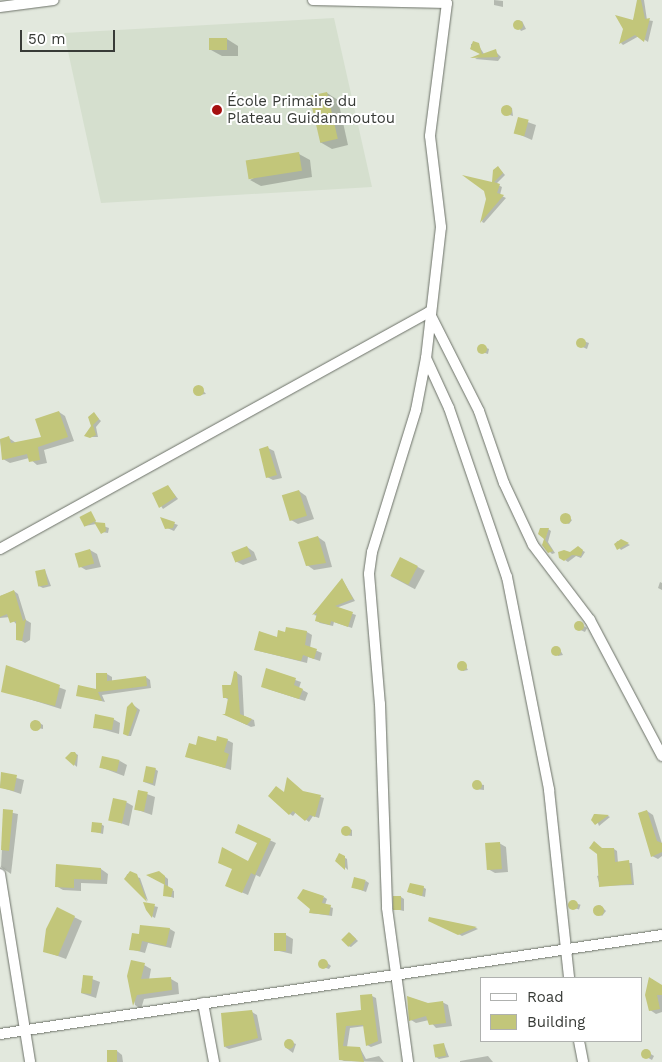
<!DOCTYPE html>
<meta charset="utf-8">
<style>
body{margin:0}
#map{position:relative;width:662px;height:1062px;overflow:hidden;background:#e2e8dd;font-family:"Work Sans",sans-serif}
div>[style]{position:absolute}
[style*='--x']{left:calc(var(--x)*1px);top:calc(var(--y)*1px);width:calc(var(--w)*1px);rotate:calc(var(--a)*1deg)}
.built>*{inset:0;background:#d5dfce}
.shadow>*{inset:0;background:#0003;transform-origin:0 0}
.building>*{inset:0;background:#c2c67a;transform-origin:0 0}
.round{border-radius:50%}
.roads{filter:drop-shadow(0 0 1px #6c7168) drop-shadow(0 0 1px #6c7168)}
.street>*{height:10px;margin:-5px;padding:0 5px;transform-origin:5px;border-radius:5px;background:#fff}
.dots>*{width:14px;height:14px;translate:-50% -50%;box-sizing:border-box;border:2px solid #fff;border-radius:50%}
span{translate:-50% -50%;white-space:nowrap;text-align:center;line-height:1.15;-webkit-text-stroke:4px #fff;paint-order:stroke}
.poi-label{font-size:15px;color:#383b37}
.left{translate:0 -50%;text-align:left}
.legend{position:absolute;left:480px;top:977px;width:162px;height:65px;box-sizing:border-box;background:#fff;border:1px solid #afb1af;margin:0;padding:6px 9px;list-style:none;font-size:15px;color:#383b37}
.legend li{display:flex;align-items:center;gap:10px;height:25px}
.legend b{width:25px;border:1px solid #afb1af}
.scale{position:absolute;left:20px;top:30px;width:95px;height:22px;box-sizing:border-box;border:2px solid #383b37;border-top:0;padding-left:6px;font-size:15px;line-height:18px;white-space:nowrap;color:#383b37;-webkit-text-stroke:4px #fff;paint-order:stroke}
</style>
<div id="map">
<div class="built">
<i style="clip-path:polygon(334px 18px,372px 187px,101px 203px,64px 33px)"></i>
</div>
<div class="shadow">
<i style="clip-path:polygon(494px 0,503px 1px,503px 7px,494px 5px)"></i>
<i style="clip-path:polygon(639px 0,644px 0,647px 20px,653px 21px,648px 42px,639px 36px,623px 45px,621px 43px,624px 29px,633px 21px)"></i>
<i style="clip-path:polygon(522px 21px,526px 29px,521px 31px,516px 23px)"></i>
<i style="clip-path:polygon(227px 39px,238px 46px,238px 56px,222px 56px,211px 50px)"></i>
<i style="clip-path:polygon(477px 43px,484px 54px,496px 52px,501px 57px,498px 61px,475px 59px,482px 55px,471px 48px,471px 44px)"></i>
<i style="clip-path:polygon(327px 93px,338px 100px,348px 145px,332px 149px,320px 142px)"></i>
<i style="clip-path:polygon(508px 106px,512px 108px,513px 116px,503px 113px,502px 108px)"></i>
<i style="clip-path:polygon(519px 119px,536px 125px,532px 140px,516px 133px)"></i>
<i style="clip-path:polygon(299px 154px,310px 160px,312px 177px,261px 186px,250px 180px)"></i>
<i style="clip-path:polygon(498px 167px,505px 175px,496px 184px,502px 187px,500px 195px,506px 198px,484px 223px,482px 222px,487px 199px)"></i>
<i style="clip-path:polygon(580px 340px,589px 343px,587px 349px,578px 345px)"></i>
<i style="clip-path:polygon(480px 345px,489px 349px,488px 354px,479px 351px)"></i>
<i style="clip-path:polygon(198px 386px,201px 388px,206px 394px,199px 395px,195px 389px)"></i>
<i style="clip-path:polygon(59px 412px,65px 416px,74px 441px,44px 450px,47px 463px,37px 465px,29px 458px,10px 463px,3px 459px,0 440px,9px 438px,16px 443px,43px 438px)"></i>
<i style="clip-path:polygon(94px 414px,101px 421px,96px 427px,98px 437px,89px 437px)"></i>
<i style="clip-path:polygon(268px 448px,274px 451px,282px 478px,273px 480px,267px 477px)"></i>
<i style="clip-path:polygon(168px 486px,178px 499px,163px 509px,153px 494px)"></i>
<i style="clip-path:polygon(299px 491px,306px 496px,314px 519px,298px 524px,291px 520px)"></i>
<i style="clip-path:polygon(91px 513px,97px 524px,109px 528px,108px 533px,102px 532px,96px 524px,85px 526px)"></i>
<i style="clip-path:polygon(564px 514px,572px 520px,569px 524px,561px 520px)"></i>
<i style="clip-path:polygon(162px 519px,178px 525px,174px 531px,165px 527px)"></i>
<i style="clip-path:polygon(548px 529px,551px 531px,548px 542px,555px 553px,552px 554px,543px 545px)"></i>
<i style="clip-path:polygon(318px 537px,325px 542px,332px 567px,314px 570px,307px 565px)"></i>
<i style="clip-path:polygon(617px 541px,628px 544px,630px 545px,621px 550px,616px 544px)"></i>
<i style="clip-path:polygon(247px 547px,254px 552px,257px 560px,243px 565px,235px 561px)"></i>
<i style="clip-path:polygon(578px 548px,585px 552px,581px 558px,576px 556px,568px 562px,565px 560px)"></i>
<i style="clip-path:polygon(90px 550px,97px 554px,101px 567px,86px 570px,79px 566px)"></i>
<i style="left:401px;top:558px;width:27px;height:21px;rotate:28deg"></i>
<i style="clip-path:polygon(45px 570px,51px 586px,43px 588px,39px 586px)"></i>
<i style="clip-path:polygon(342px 579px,355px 601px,336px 608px,356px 615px,352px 628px,334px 622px,333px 626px,320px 623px,317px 621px,318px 616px,314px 615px)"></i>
<i style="clip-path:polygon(660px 582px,662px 583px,662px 590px,658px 588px)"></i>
<i style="clip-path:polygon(14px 591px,18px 594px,26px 620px,31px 623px,30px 640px,25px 643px,20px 640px,17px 625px,10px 617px,0 618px,0 596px)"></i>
<i style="clip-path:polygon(579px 623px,587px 628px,585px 632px,576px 628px)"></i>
<i style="clip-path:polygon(307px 632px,312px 635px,310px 648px,322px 653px,320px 661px,308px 657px,307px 663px,255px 650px,286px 633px)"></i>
<i style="clip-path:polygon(559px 648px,563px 655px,558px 656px,554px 649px)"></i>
<i style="clip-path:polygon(464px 663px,468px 670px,463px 671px,459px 664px)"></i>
<i style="clip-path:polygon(266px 670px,301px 682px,299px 688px,308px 693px,305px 701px,268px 689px)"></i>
<i style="clip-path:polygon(237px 673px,242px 676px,244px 716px,254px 720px,255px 726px,251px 727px,226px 715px,229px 700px,224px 697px)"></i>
<i style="clip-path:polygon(107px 674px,112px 677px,112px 682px,146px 677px,150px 680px,151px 688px,102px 695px,105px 702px,78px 695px,97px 690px,97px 675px)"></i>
<i style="clip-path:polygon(45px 682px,66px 690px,61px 709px,3px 691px)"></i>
<i style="clip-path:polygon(132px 704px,140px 710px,131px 736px,128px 736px)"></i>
<i style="clip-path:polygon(113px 719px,120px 723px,119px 734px,94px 727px)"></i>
<i style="clip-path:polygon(34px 720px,43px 725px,43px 729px,33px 727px)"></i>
<i style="clip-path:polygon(227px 740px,233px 743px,231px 770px,187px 756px,196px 746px)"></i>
<i style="clip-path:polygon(75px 753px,78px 755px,77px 767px,67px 758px)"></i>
<i style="clip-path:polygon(120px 761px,127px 765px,124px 776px,100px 767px)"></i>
<i style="clip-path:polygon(155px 769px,158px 771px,155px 786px,144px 782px)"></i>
<i style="clip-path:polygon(2px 774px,24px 780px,21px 794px,0 787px)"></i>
<i style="clip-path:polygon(474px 783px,484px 785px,484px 790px,475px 789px)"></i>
<i style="clip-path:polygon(139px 791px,155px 797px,152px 815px,135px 809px)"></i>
<i style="clip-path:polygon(304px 792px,324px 798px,319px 818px,313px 816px,309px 822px,296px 812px,293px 816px,290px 814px,270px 796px)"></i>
<i style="clip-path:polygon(126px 802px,133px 806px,129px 826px,109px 819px)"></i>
<i style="clip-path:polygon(4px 811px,18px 814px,11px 874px,1px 867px)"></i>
<i style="clip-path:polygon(647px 811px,653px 815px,662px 844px,662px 856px,658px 859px,652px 856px)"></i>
<i style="clip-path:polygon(595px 815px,608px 816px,610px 817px,599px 826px)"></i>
<i style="clip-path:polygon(101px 824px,104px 826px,103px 834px,92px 831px)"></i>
<i style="clip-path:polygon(239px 826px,276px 843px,260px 877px,256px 875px,248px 895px,232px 888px,234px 869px,249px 862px,258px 843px)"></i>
<i style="clip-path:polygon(348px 828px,352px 830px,352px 836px,344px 835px,343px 829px)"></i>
<i style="clip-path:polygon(499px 843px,506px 847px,508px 872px,495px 873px,488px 869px)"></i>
<i style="clip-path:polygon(614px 849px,617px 851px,618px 863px,632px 863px,634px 885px,600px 886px,597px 876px,601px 875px,603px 850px)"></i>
<i style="clip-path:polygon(340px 855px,347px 859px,348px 870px,336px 859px)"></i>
<i style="clip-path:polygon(57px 865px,101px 869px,108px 874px,107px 884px,81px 883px,81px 891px,63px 890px,56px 886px)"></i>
<i style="clip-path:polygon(127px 874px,140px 878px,148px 901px,126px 879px)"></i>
<i style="clip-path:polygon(163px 875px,168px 879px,168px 888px,174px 891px,174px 898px,165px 895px,165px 884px,149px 876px)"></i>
<i style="clip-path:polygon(366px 881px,369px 883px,366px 892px,353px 887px)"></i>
<i style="clip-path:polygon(423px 887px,426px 889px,425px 897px,408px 892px)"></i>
<i style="clip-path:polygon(324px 897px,327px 899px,325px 905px,333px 908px,332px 916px,311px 913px)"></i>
<i style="clip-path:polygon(401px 897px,404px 899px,404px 911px,395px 909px)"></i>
<i style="left:572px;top:902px;width:9px;height:5px;rotate:18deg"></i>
<i style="clip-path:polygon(145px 904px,158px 907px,155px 918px,153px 917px)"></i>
<i style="clip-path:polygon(600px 905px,606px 911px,602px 916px,594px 909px)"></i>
<i style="clip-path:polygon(74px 917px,82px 921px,66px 959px,44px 951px)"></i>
<i style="clip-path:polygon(430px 918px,476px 928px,478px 929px,462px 936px)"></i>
<i style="clip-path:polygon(170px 929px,175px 932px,171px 948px,148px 943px,145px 953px,130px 949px,140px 936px)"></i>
<i style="clip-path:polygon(350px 933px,358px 941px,351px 947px,348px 946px)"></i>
<i style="clip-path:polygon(286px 935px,293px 939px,292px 954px,275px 950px)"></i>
<i style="clip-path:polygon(324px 960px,331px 966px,329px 969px,320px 966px)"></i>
<i style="clip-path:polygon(144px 965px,151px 969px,149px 980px,171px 979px,178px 983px,179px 994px,144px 999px,141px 1009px,135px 1005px,129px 976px)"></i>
<i style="clip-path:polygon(84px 976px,100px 982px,96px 998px,81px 993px)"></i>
<i style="clip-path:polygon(652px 979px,662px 988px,662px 1012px,656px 1014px,650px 1010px,648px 981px)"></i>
<i style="clip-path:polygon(372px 996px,376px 998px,382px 1043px,371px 1047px,367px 1045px,365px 1026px,350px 1028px,347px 1047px,360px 1048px,366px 1059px,379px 1056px,384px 1062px,344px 1061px,340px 1059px,337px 1014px,362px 1012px)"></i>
<i style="clip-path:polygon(442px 1002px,448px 1005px,452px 1026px,436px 1028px,429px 1020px,416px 1023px,411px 1020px,428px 1004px)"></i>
<i style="clip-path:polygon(252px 1012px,257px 1015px,262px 1040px,229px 1049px,225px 1047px)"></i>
<i style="clip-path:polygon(288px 1041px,296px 1044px,293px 1053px,285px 1047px)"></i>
<i style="clip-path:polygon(444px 1044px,449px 1057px,439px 1059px,436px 1057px)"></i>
<i style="clip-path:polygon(117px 1051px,122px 1055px,123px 1062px,109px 1062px)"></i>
<i style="clip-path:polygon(646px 1051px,654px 1056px,652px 1060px,643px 1055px)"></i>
<i style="clip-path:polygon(488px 1056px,493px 1062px,460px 1062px,460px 1061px)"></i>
</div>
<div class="building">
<i style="clip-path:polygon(637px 0,641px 0,645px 19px,650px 18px,644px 42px,635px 35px,619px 44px,623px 29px,615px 15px,633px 20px)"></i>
<i class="round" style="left:513px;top:20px;width:10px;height:10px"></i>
<i style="left:209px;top:38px;width:18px;height:12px"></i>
<i style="clip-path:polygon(473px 41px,479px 43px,482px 54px,496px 49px,498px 57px,470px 58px,480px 54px,470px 49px)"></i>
<i style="left:327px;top:92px;width:48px;height:18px;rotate:77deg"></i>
<i class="round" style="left:500.5px;top:104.5px;width:11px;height:11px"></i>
<i style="left:518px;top:117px;width:11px;height:17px;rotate:15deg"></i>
<i style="left:299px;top:152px;width:19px;height:54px;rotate:81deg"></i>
<i style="clip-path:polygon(498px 166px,503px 173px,494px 182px,500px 184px,497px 193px,504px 195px,480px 223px,486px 199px,484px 191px,462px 175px,492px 182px,493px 170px)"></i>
<i class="round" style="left:576px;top:338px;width:10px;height:10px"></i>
<i class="round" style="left:477px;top:344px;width:10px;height:10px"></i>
<i class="round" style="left:192.5px;top:384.5px;width:11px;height:11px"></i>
<i style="clip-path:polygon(59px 411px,68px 437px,38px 447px,40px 460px,29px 462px,27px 454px,2px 460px,0 439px,9px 436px,11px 443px,41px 437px,35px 419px)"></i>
<i style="clip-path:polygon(94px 412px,99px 419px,93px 425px,96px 435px,90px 438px,84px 436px,91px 426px,88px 417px)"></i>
<i style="clip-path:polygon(268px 446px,277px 475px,266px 478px,259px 449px)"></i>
<i style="clip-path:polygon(168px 485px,176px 497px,159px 508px,152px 493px)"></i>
<i style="left:299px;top:490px;width:27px;height:18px;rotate:73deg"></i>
<i style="left:91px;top:511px;width:11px;height:13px;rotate:63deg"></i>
<i class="round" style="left:559.5px;top:512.5px;width:11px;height:11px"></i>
<i style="clip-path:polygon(160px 517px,175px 522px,173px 528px,165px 529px)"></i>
<i style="clip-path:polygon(94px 522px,105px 523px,106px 531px,101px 534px)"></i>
<i style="clip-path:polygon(540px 528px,549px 528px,545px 540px,553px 551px,548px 553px,542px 545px,544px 539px,538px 534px)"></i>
<i style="clip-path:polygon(318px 536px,326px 563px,306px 566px,298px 542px)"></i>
<i style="clip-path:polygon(621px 539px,629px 543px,617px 550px,614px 544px)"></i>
<i style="left:247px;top:546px;width:11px;height:17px;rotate:68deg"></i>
<i style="clip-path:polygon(578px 546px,583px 550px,581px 556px,572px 555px,564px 561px,559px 558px,558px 552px,564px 550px,570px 552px)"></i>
<i style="left:90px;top:549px;width:15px;height:16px;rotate:74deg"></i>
<i style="left:400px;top:557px;width:20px;height:21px;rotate:27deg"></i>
<i style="left:45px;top:569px;width:16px;height:10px;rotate:79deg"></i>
<i style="clip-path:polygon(342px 578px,353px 599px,335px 606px,353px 612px,348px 627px,331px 621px,330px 625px,315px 621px,317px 613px,312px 615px)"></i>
<i style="clip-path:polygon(14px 590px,23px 621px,26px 619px,22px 641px,16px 640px,16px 621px,10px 623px,7px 614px,0 617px,0 596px)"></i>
<i class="round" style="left:574px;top:621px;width:10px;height:10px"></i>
<i style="clip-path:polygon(286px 627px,307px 631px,305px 645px,317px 649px,314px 659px,303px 655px,301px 661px,254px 650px,259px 631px,277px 637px,278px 630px,285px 632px)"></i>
<i class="round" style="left:551px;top:646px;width:10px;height:10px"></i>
<i class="round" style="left:457px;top:661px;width:10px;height:10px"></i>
<i style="clip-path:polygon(6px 665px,60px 685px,55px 706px,1px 692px)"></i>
<i style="clip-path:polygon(266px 668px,296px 678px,294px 685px,303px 689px,299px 699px,261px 687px)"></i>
<i style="clip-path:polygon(234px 671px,237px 672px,240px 714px,252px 719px,247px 725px,222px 714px,225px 714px,228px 698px,223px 698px,222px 685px,231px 685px)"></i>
<i style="clip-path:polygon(96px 673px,107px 673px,107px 681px,146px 676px,147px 686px,98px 692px,102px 701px,76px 696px,78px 685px,96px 689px)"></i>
<i style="clip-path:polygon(132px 702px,137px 710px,128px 736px,123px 734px,127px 707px)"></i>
<i style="clip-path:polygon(95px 714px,114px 718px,112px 730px,93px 728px)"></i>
<i class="round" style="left:29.5px;top:719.5px;width:11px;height:11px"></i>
<i style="clip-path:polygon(198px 736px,216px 741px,217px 736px,228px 739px,224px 752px,229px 754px,225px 768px,185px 757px,189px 743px,196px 745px)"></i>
<i style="clip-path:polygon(71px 752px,75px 752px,77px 756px,74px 766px,65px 758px)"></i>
<i style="left:102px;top:756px;width:18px;height:12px;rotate:13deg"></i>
<i style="left:146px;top:766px;width:10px;height:16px;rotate:11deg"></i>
<i style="clip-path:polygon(1px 772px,17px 775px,14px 791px,0 788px)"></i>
<i style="clip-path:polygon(287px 777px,303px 791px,321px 795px,315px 817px,310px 815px,305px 821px,293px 811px,289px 815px,268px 796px,276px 786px,284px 792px)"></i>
<i class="round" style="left:472px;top:780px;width:10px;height:10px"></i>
<i style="left:138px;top:790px;width:10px;height:20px;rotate:11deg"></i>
<i style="left:113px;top:798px;width:14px;height:23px;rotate:12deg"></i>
<i style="clip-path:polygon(3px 809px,13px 810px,9px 851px,1px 850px)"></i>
<i style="clip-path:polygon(647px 810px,657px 841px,662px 843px,662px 852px,651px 857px,638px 813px)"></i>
<i style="clip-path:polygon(594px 814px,596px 814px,609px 815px,595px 825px,591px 820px)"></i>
<i style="left:92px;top:822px;width:10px;height:10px;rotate:6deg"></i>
<i style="clip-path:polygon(238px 824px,271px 839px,255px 875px,251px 873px,242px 893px,225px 886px,232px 869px,218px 863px,222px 847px,248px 861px,257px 843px,235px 833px)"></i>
<i class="round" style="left:341px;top:826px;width:10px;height:10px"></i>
<i style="clip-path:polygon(594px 841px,602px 848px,614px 848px,615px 862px,629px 860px,632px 884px,599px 887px,597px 854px,589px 848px)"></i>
<i style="left:500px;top:842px;width:27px;height:15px;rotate:86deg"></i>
<i style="clip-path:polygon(339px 853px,345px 856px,345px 870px,335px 861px)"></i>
<i style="clip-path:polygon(56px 864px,101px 868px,101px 880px,74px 879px,74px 888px,55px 887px)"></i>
<i style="clip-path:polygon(130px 871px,137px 874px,147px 902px,124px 879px)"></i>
<i style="clip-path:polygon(159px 871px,165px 876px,165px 885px,146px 875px)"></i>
<i style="left:354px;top:877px;width:12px;height:11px;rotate:14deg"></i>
<i style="clip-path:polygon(410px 883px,424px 886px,422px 896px,407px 892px)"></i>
<i style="clip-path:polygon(164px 884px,173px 889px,171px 897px,163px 896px)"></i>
<i style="clip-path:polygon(303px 889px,324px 896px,322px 903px,331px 905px,329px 915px,309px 913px,310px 909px,297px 898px)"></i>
<i style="left:393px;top:896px;width:8px;height:14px"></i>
<i class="round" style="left:568px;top:900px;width:10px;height:10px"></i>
<i style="clip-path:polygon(143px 902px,155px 904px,152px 918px,146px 910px)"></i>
<i class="round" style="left:592.5px;top:904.5px;width:11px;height:11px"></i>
<i style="clip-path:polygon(57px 907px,75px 916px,58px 956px,43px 952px,46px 929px)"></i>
<i style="clip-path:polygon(429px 917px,477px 927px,458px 935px,428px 921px)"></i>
<i style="clip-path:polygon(140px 925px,170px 928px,166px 946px,142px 941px,140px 951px,129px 950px,132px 933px,139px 934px)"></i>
<i style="left:349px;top:932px;width:10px;height:11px;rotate:45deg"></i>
<i style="left:274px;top:933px;width:12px;height:18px"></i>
<i class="round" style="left:318px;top:959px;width:10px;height:10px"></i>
<i style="clip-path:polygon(131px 960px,145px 963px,141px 979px,171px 977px,172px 990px,137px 995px,133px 1006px,127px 976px)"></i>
<i style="left:83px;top:975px;width:10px;height:18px;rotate:6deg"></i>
<i style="clip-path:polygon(649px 977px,662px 985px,662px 995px,657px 995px,660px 1009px,649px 1011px,645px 995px)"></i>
<i style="clip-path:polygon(372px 994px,378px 1041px,366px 1046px,363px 1025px,346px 1026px,343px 1046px,360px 1047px,364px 1062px,339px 1060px,336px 1013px,361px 1010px,360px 995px)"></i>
<i style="clip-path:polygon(407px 996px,428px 1003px,443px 1001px,446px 1023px,429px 1025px,426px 1016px,409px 1021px)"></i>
<i style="clip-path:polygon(252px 1010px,258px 1038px,224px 1047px,221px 1013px)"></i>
<i class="round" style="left:284px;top:1039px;width:10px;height:10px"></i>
<i style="left:444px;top:1043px;width:13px;height:11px;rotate:81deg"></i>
<i class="round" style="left:641px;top:1049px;width:10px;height:10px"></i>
<i style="left:107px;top:1050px;width:10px;height:12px"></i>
</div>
<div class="roads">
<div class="street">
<i style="--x:313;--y:0;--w:134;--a:1.3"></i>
<i style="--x:447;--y:3;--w:134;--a:97.3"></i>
<i style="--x:430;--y:136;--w:92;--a:83.1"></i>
<i style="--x:441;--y:227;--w:132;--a:96.5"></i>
<i style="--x:426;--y:358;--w:53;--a:100.9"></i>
<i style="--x:416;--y:410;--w:149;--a:107.2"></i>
<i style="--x:372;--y:552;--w:22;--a:98"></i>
<i style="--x:369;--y:574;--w:130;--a:85.2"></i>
<i style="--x:380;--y:704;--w:204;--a:88"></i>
<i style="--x:387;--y:908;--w:155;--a:82.2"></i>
<i style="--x:0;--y:7;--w:54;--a:-7.4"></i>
<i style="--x:426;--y:358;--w:55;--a:65.3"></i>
<i style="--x:449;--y:408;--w:179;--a:71.1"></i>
<i style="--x:507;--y:577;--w:217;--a:78.8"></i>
<i style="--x:549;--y:790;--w:189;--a:83.9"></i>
<i style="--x:0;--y:549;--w:490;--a:-28.9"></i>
<i style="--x:429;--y:312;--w:111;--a:63.2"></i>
<i style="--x:479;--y:411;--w:76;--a:70.9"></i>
<i style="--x:504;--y:483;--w:68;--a:64.9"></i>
<i style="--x:533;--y:545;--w:94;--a:52.8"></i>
<i style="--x:590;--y:620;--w:154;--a:62.1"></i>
<i style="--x:0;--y:874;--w:190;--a:80.9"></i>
<i style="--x:203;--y:1003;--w:60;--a:79.4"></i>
<i style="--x:0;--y:1034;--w:669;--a:-8.51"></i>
<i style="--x:579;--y:1041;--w:21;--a:79"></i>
</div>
</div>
<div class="dots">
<i style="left:217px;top:110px;background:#a61010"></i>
</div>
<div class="poi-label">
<span class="left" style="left:227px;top:110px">École Primaire du<br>Plateau Guidanmoutou</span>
</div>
<ul class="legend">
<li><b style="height:6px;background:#fff"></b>Road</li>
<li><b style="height:14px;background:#c2c67a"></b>Building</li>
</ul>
<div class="scale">50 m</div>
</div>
